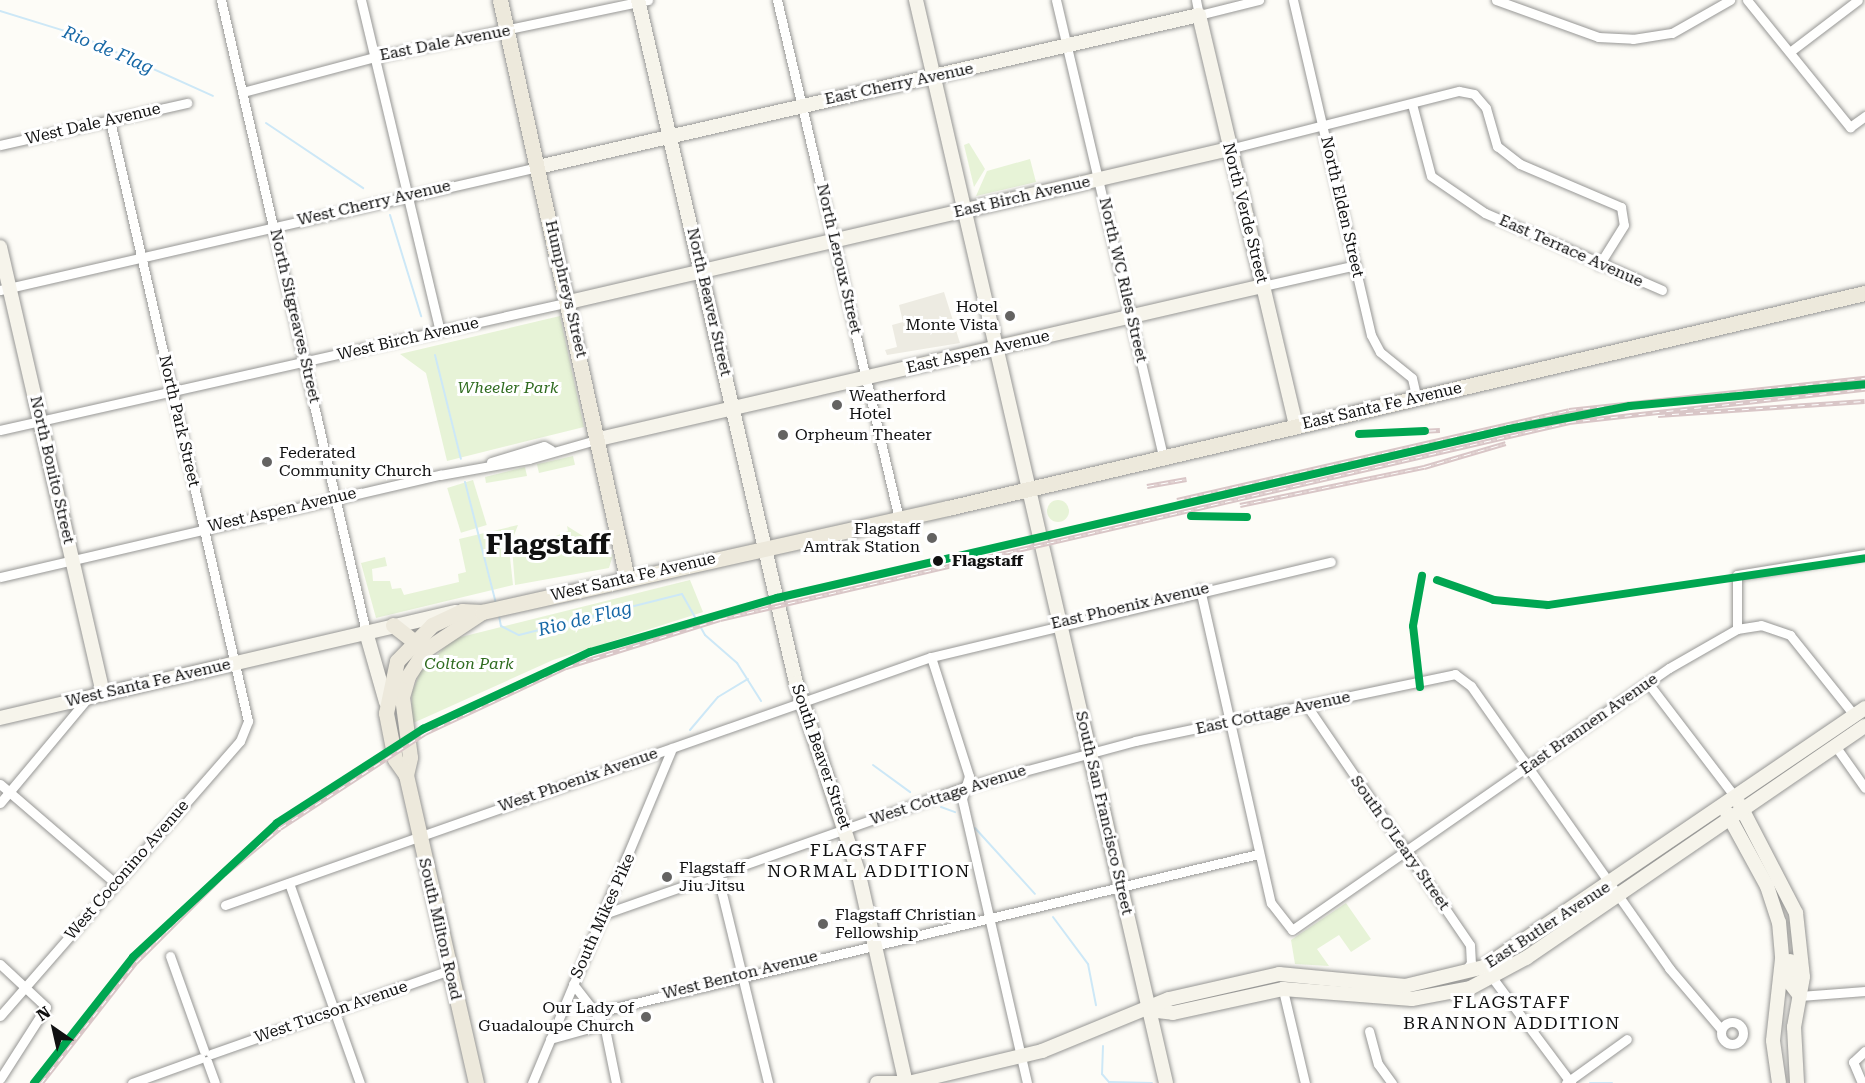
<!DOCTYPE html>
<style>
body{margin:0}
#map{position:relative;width:1865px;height:1083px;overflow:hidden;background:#fdfcf7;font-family:"Roboto Serif",serif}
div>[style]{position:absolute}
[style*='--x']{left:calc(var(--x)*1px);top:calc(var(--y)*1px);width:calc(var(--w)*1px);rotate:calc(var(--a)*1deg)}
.green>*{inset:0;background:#e7f3d7;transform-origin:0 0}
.round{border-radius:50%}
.plaza>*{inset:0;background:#edebe2}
.stream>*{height:2px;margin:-1px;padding:0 1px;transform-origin:1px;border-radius:1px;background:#cde8f7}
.roads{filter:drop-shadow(0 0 2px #979795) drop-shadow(0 0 2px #979795)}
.street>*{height:9px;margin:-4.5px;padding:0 4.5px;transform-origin:4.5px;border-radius:4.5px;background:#fffffe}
.street>.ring{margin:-4.5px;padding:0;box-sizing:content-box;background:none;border:9px solid #fffffe;border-radius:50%}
.secondary>*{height:14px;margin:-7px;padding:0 7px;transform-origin:7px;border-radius:7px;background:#f6f4eb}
.primary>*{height:15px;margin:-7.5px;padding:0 7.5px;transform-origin:7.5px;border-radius:7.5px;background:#ede9dc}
.rail>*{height:4.5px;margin-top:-2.25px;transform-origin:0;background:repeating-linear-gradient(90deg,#fff 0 7px,#d9c6c7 0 14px);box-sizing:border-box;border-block:2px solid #d9c6c7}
.rail-1>*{height:8px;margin:-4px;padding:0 4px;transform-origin:4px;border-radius:4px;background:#00a651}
.dots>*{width:16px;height:16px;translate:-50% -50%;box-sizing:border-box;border:3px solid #fff;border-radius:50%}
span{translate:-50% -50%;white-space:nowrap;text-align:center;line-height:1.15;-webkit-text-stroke:6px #fff;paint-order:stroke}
.street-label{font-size:16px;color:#111}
.poi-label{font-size:16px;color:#111}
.right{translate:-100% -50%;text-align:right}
.left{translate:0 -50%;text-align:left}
.park-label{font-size:16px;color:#2f6b1f;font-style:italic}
.stop-label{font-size:16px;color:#111;font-weight:700}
.water-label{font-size:18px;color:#1768a6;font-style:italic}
.neighbourhood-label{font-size:18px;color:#111;letter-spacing:1.5px}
.town-label{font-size:28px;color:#111;font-weight:700}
.north{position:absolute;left:24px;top:999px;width:60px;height:60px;-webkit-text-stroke:4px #fff;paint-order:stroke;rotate:326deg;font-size:16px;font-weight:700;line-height:24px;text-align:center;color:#111}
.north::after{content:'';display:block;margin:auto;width:21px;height:27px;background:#111;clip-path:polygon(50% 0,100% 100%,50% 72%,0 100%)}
</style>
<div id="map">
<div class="green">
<i style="clip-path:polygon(969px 143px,985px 169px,974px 187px,964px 145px)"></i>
<i style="clip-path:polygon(1030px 159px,1036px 182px,976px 196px,987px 171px)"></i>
<i style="clip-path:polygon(560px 316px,584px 427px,447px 461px,426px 373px,400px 354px)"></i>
<i style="left:573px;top:456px;width:9px;height:37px;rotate:77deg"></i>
<i style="clip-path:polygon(525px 467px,527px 476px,486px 483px,485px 477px)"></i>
<i style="left:473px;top:480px;width:47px;height:27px;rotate:73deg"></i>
<i class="round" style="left:1047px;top:500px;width:22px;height:22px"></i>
<i style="clip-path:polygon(518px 525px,509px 548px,513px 585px,376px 618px,361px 563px,385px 557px,387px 566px,372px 569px,373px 581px,390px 581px,392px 589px,401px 588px,404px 595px,459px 582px,458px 574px,466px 572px,459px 539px)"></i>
<i style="clip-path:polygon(567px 526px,613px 555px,609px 568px,515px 585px,512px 548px,519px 536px,521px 542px,541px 542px,568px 531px)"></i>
<i style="clip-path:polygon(690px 580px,703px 612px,553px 660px,411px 724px,412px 693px,420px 672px,453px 639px)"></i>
<i style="clip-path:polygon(1346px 903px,1371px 939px,1351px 952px,1339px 935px,1317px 949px,1329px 966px,1295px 964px,1291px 940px)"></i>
</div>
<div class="plaza">
<i style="clip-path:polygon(944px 292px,960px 343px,887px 355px,885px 350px,897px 347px,892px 325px,903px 322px,899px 305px)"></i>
</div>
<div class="stream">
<i style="--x:0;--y:11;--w:82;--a:17.1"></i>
<i style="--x:78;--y:35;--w:148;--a:24.3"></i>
<i style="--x:266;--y:123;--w:117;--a:33.8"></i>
<i style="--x:390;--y:215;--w:106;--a:72.9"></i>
<i style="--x:435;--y:355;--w:107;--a:76"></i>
<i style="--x:465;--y:482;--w:126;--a:75.7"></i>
<i style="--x:499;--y:616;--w:10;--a:79"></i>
<i style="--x:501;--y:626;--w:20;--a:27"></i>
<i style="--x:519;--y:635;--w:168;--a:-14.1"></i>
<i style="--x:682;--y:594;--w:47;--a:60.7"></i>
<i style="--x:705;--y:635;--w:43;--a:41.2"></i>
<i style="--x:737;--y:663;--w:45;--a:57.7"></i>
<i style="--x:690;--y:730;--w:43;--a:-49.7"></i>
<i style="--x:718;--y:697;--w:35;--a:-31"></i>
<i style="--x:873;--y:765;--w:46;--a:36.1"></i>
<i style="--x:941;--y:807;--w:15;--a:20"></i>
<i style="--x:975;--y:828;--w:89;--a:47.7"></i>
<i style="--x:1053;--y:917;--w:59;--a:53.3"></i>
<i style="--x:1088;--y:964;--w:42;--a:79"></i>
<i style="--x:1103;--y:1046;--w:28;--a:92"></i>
<i style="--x:1102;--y:1074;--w:11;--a:49"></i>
<i style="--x:1109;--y:1082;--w:43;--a:1.3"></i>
<i style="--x:1590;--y:1083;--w:22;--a:0"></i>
</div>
<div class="roads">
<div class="street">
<i style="--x:221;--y:0;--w:648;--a:77.08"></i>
<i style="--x:361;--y:0;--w:340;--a:76.6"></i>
<i style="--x:777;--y:0;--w:533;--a:76.77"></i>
<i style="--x:1056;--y:0;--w:468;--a:76.8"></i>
<i style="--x:1196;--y:0;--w:15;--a:79"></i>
<i style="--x:1199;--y:15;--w:62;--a:-14"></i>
<i style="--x:1293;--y:0;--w:344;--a:76.9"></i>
<i style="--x:1371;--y:335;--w:19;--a:62"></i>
<i style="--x:1380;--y:352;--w:41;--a:39.1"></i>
<i style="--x:1412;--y:378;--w:22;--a:77"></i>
<i style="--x:1496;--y:0;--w:109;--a:19.9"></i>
<i style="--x:1598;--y:37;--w:35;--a:3"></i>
<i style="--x:1633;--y:39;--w:39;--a:-9"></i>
<i style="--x:1672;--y:33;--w:67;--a:-29.6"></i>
<i style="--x:1747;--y:0;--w:164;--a:51"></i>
<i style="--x:1850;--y:127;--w:19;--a:-36"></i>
<i style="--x:1791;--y:51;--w:84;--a:-37.3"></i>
<i style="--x:243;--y:92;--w:137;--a:-14.9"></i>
<i style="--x:375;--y:57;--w:279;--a:-11.8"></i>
<i style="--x:1412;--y:104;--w:74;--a:75.2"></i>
<i style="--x:1431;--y:176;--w:65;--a:34.4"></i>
<i style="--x:1485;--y:213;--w:193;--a:23.5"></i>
<i style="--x:0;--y:145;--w:192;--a:-12.7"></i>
<i style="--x:1229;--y:149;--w:237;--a:-14.2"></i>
<i style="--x:1459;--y:91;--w:15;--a:11"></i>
<i style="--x:1474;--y:94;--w:18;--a:49"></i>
<i style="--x:1486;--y:108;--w:40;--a:74"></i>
<i style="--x:1497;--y:146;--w:29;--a:38"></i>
<i style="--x:1520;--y:164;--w:110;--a:23.1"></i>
<i style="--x:1621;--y:207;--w:18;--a:81"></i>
<i style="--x:1624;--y:225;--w:47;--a:122"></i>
<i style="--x:1263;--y:286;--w:95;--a:-12.7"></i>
<i style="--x:0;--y:290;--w:552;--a:-12.88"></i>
<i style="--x:0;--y:430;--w:583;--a:-12.68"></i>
<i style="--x:491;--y:462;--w:55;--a:-16.8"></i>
<i style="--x:544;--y:446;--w:8;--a:30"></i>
<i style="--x:0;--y:577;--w:452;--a:-13.1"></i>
<i style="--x:440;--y:475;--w:90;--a:-10.2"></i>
<i style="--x:529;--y:459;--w:73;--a:-15.9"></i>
<i style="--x:1200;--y:589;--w:322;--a:77.3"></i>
<i style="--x:1271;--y:903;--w:34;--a:52"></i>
<i style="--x:1292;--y:930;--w:459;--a:-34.8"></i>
<i style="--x:1669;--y:668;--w:78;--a:-29.8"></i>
<i style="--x:1737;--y:629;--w:24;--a:-9"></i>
<i style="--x:1761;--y:625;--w:31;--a:19"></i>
<i style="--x:1790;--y:635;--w:104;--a:51.3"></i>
<i style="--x:1737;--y:629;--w:54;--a:-90"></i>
<i style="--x:1737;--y:575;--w:130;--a:-9.3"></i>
<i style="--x:931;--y:657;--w:125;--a:72.3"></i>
<i style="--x:969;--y:776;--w:24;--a:107"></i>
<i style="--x:962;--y:799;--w:291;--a:77.1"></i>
<i style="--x:1648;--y:683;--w:145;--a:52.6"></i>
<i style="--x:1307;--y:706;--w:289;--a:55.7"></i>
<i style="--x:1470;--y:945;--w:18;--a:87"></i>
<i style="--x:1471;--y:963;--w:11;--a:128"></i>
<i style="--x:1836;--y:747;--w:50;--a:54.7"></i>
<i style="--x:0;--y:784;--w:152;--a:40.7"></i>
<i style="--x:0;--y:803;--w:136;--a:-50.1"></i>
<i style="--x:717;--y:873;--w:216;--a:76.3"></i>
<i style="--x:289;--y:883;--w:212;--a:70.5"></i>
<i style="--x:225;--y:905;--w:748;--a:-19.36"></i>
<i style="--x:931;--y:657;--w:411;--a:-13.4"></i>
<i style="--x:604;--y:914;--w:383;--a:-19.4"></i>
<i style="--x:965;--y:787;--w:176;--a:-15.1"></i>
<i style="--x:1135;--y:741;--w:327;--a:-11.8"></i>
<i style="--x:1455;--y:674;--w:20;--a:37"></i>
<i style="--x:1471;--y:686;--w:345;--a:54.9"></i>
<i style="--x:1669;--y:968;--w:80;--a:49.6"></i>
<i style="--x:170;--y:956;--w:101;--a:70.3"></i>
<i style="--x:0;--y:964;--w:63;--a:43.1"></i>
<i style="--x:46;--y:1007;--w:85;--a:122.6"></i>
<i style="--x:1488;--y:972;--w:139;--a:53.2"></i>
<i style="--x:573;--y:984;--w:51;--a:52.2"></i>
<i style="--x:604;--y:1024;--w:60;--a:78.5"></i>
<i style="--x:1282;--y:986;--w:100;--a:76.7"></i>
<i style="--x:1800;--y:996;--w:65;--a:-4.4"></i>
<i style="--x:598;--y:1012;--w:679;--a:-13.46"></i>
<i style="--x:0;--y:1016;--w:365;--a:-48.9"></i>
<i style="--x:240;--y:741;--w:22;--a:-68"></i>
<i style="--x:248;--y:721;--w:616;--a:-102.95"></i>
<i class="ring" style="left:1721px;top:1022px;width:13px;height:13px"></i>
<i style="--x:1369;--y:1031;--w:34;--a:75"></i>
<i style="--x:1378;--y:1064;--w:24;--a:54"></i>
<i style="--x:550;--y:1039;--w:56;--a:-15.5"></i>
<i style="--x:211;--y:1054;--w:253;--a:-19.4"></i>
<i style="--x:207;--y:1061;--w:23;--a:70"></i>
<i style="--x:132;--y:1083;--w:73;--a:-19.9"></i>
<i style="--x:532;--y:1083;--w:363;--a:-67.3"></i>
<i style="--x:1566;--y:1083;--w:75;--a:-35.8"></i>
<i style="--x:1862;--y:1083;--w:23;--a:-113"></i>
<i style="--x:1853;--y:1062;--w:16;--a:-43"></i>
</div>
<div class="secondary">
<i style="--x:638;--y:0;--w:701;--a:76.97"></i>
<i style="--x:796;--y:683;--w:202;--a:71.8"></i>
<i style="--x:859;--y:875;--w:213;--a:77.3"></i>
<i style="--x:916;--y:0;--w:1111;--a:77"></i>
<i style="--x:538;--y:167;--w:678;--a:-12.95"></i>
<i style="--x:1199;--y:15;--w:422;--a:76.7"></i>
<i style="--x:0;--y:247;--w:459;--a:77"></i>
<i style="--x:569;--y:302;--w:678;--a:-13.05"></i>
<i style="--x:599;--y:439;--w:681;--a:-12.98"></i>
<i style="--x:366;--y:632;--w:73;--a:74.1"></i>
<i style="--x:0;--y:718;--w:468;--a:-13.1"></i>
<i style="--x:1740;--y:805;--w:122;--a:62.6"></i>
<i style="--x:1796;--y:913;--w:64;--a:83.8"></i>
<i style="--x:1803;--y:977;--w:51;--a:100.2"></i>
<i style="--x:1794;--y:1027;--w:56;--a:86.9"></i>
<i style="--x:1727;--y:813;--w:83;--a:61.3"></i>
<i style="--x:1767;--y:886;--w:38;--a:72"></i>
<i style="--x:1779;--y:922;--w:37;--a:85"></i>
<i style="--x:1782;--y:959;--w:82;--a:96.3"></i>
<i style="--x:1773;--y:1041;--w:42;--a:81.9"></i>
<i style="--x:1790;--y:961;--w:22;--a:90"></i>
<i style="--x:1790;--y:983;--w:16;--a:52"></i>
<i style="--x:1149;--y:1010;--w:24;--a:7"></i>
<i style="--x:1173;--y:1013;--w:113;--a:-12.3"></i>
<i style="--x:1283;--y:989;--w:129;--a:4.4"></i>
<i style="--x:1412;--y:999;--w:59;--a:-10.7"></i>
<i style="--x:1470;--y:988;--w:64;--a:-28.2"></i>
<i style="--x:1526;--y:958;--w:411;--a:-34.4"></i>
<i style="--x:877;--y:1083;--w:29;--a:0"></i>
<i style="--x:908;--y:1083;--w:138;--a:-13.4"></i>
<i style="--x:1042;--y:1051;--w:137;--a:-22.3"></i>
<i style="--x:1169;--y:999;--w:113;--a:-12.8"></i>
<i style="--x:1279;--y:974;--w:127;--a:5.4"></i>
<i style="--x:1405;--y:986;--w:81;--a:-13.5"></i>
<i style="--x:1484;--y:967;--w:461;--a:-34.2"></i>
</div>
<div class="primary">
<i style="--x:500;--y:0;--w:592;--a:77.61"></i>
<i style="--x:393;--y:625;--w:34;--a:38"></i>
<i style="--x:406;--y:775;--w:18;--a:-77"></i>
<i style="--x:410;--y:757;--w:61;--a:-97.6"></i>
<i style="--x:402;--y:697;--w:22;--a:-74"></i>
<i style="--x:408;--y:676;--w:31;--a:-57"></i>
<i style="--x:425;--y:650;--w:69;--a:-33.7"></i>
<i style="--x:476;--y:1083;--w:316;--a:-102.8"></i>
<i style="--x:406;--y:775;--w:19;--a:-125"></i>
<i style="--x:395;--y:759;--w:47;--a:-101.1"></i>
<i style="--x:386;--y:713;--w:53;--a:-78.1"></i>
<i style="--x:397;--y:661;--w:50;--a:-45.8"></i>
<i style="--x:432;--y:625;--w:33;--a:-25"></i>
<i style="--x:462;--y:611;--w:20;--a:3"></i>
<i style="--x:482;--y:612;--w:477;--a:-12.6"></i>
<i style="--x:948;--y:508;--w:942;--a:-13.2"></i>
</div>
</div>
<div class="rail">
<i style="--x:1658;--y:415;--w:207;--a:-3.9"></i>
<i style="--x:1359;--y:434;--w:81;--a:-2.8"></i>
<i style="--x:1147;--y:486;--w:40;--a:-10"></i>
<i style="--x:1177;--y:500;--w:402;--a:-12.9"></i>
<i style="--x:1569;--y:410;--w:298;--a:-6.2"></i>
<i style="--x:1240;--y:505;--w:188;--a:-11.7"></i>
<i style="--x:1424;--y:467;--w:85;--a:-16.3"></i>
<i style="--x:1188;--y:517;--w:59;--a:0"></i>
<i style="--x:1437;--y:580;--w:60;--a:19.3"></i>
<i style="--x:1494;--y:600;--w:54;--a:5.3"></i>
<i style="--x:1548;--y:605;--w:320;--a:-8.4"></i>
<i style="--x:1420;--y:687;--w:61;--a:-96.5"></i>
<i style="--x:1413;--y:626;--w:51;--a:-79.8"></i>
<i style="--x:41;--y:1083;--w:154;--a:-51.9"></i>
<i style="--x:136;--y:962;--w:124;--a:-45"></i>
<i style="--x:224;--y:874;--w:72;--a:-39.4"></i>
<i style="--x:280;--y:828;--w:173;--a:-33.2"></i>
<i style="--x:425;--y:733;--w:156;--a:-25.1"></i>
<i style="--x:566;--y:667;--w:161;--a:-17.3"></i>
<i style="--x:720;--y:619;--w:872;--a:-13.06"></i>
<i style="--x:1569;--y:422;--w:298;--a:-6.4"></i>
</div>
<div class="rail-1">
<i style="--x:1359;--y:434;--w:66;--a:-2.6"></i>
<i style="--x:1191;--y:516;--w:56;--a:1"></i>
<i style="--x:1437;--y:580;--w:60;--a:19.3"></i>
<i style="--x:1494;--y:600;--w:54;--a:5.3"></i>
<i style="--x:1548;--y:605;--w:320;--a:-8.4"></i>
<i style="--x:1420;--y:687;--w:61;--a:-96.5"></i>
<i style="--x:1413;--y:626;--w:51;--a:-79.8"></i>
<i style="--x:34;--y:1083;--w:160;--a:-51.8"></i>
<i style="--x:133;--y:957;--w:197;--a:-42.9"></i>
<i style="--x:277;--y:823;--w:174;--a:-32.8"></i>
<i style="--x:423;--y:729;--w:184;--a:-24.8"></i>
<i style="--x:590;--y:652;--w:195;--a:-16.1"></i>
<i style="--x:777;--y:598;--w:751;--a:-13"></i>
<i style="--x:1509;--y:429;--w:123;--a:-10.8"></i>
<i style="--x:1630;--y:406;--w:236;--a:-5.3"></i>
</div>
<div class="dots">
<i style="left:1010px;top:316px;background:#646362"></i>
<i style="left:837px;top:405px;background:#646362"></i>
<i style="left:783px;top:435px;background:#646362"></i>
<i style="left:267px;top:462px;background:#646362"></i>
<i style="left:932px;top:538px;background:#646362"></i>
<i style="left:938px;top:561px;background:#111"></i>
<i style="left:667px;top:877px;background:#646362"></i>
<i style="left:823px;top:924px;background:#646362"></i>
<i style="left:646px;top:1017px;background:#646362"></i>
</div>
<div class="street-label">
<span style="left:445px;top:43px;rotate:-11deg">East Dale Avenue</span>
<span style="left:899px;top:84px;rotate:-12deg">East Cherry Avenue</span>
<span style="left:93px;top:124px;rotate:-13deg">West Dale Avenue</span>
<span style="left:1022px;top:197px;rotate:-13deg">East Birch Avenue</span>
<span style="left:374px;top:203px;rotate:-13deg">West Cherry Avenue</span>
<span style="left:1342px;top:207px;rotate:77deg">North Elden Street</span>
<span style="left:1245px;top:213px;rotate:76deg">North Verde Street</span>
<span style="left:1571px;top:251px;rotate:24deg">East Terrace Avenue</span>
<span style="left:839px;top:259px;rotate:77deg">North Leroux Street</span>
<span style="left:1123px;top:280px;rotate:77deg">North WC Riles Street</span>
<span style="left:566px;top:289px;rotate:77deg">Humphreys Street</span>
<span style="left:709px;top:302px;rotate:77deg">North Beaver Street</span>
<span style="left:295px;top:316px;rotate:77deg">North Sitgreaves Street</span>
<span style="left:408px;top:339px;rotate:-13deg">West Birch Avenue</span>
<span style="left:978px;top:352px;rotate:-13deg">East Aspen Avenue</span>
<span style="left:1382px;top:406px;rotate:-13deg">East Santa Fe Avenue</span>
<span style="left:179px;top:421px;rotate:77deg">North Park Street</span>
<span style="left:52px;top:470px;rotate:77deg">North Bonito Street</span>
<span style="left:282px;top:510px;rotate:-13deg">West Aspen Avenue</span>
<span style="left:633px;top:577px;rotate:-13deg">West Santa Fe Avenue</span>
<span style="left:1130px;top:606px;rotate:-13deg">East Phoenix Avenue</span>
<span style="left:148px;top:683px;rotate:-13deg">West Santa Fe Avenue</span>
<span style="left:1273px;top:713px;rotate:-12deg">East Cottage Avenue</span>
<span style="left:1589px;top:724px;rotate:-35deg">East Brannen Avenue</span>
<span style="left:821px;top:757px;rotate:71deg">South Beaver Street</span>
<span style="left:578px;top:780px;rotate:-19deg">West Phoenix Avenue</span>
<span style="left:948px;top:795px;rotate:-18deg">West Cottage Avenue</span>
<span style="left:1104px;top:813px;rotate:77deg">South San Francisco Street</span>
<span style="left:1400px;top:843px;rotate:55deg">South O'Leary Street</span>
<span style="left:127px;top:870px;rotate:-49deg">West Coconino Avenue</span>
<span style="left:603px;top:916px;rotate:-66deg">South Mikes Pike</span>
<span style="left:1548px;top:925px;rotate:-33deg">East Butler Avenue</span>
<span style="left:440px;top:929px;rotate:77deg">South Milton Road</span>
<span style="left:740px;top:975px;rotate:-14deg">West Benton Avenue</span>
<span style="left:331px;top:1012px;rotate:-19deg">West Tucson Avenue</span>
</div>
<div class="poi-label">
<span class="right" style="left:998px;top:316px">Hotel<br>Monte Vista</span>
<span class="left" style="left:849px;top:405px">Weatherford<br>Hotel</span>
<span class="left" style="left:795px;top:435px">Orpheum Theater</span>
<span class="left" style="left:279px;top:462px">Federated<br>Community Church</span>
<span class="right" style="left:920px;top:538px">Flagstaff<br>Amtrak Station</span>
<span class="left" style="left:679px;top:877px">Flagstaff<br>Jiu Jitsu</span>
<span class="left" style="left:835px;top:924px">Flagstaff Christian<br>Fellowship</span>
<span class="right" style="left:634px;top:1017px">Our Lady of<br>Guadaloupe Church</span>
</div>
<div class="park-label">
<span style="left:508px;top:388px">Wheeler Park</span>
<span style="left:469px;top:664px">Colton Park</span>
</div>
<div class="stop-label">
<span class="left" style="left:952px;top:561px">Flagstaff</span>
</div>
<div class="water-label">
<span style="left:108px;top:50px;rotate:23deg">Rio de Flag</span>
<span style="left:585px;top:619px;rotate:-14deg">Rio de Flag</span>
</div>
<div class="neighbourhood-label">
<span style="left:869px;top:861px">FLAGSTAFF<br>NORMAL ADDITION</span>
<span style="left:1512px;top:1013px">FLAGSTAFF<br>BRANNON ADDITION</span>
</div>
<div class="town-label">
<span style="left:548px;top:545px">Flagstaff</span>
</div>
<div class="north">N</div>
</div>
